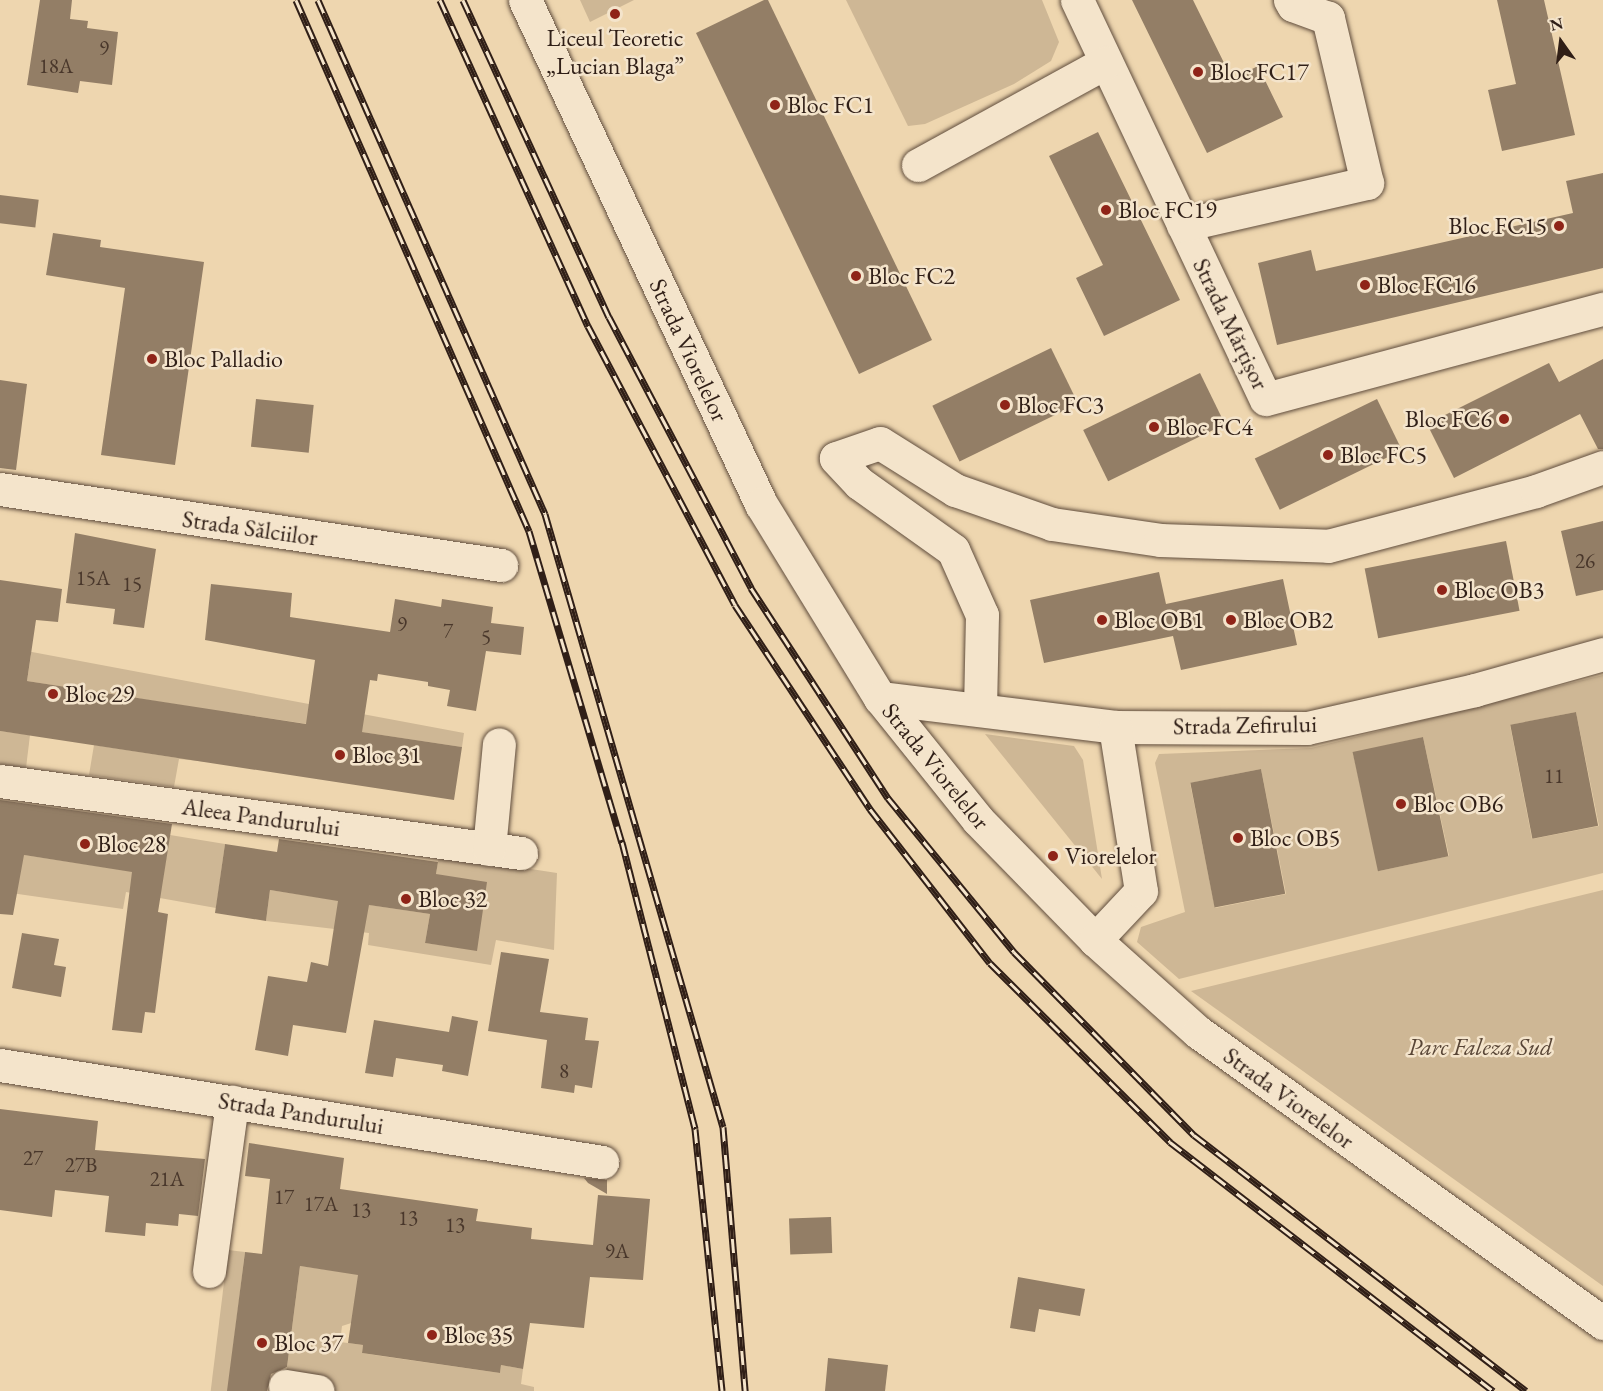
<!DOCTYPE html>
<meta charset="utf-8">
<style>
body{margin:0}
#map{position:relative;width:1603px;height:1391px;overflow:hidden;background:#eed6af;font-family:"EB Garamond",serif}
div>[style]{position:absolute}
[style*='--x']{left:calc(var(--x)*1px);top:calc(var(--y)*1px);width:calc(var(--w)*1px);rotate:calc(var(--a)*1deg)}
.green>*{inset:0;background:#ceb795;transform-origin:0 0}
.building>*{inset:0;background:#937e66;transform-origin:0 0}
.roads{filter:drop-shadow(0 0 2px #604d3d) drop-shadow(0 0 2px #604d3d)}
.minor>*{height:33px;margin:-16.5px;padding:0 16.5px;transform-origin:16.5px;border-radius:16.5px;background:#f4e4cb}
.rail>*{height:7px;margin-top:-3.5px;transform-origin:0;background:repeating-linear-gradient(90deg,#f4e4cb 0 14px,#301f17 0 28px);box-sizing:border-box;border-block:2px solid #301f17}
.dots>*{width:16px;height:16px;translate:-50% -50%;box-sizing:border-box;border:3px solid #f4e4cb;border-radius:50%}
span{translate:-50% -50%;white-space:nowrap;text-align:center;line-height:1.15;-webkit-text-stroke:5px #f4e4cb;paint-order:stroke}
.number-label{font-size:21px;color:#49372b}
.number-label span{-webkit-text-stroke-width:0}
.poi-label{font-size:24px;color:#301f17}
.left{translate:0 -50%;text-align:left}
.right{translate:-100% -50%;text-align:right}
.street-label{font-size:24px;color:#301f17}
.park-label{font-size:24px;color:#584536;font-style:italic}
.north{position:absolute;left:1531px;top:12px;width:60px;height:60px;-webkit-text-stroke:4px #f4e4cb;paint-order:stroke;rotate:346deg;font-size:16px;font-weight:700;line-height:24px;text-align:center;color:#301f17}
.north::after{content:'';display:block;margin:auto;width:21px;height:27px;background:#301f17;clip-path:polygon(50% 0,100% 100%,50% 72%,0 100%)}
</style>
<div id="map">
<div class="green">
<i style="clip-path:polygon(580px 0,634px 0,590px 22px)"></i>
<i style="clip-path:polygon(846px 0,1042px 0,1059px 42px,1051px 61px,1014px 84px,925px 124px,908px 126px)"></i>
<i style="clip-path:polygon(0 646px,464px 733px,462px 747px,227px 712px,218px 763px,179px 759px,174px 787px,89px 775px,94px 745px,178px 758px,186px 706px,27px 681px,31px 655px)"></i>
<i style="clip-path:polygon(evenodd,1603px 675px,1603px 873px,1179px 979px,1137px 942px,1141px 927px,1185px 912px,1155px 763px,1159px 754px,1311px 748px,1603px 675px,1576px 712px,1599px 826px,1532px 839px,1510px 725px,1576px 712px,1603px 675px,1423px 737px,1449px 856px,1379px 871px,1353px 753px,1423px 737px,1603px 675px,1261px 769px,1286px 894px,1215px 908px,1190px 783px,1261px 769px)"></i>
<i style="clip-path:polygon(0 731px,30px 735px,26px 768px,0 764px)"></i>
<i style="clip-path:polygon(985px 734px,1074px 746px,1083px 760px,1102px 879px)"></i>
<i style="clip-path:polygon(170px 835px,225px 844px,216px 908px,126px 892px,123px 909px,4px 892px,11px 853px,163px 876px)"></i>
<i style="clip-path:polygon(439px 855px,557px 873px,554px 950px,496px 940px,491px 965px,368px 945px,369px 933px,266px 921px,270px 890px,430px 914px,425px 943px,476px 950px,436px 874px)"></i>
<i style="clip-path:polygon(1603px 890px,1603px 1286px,1191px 991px)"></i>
<i style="left:228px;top:1250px;width:17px;height:142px;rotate:7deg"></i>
<i style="clip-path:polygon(300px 1266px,460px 1288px,342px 1326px,340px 1342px,363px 1345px,362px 1353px,381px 1356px,500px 1373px,501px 1365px,523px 1369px,521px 1384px,534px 1387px,534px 1391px,284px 1391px)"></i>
</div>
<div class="building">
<i style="clip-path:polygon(40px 0,72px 0,70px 19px,88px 21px,87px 28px,118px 32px,112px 85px,80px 81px,78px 93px,27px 85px)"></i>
<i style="clip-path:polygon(764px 0,768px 0,932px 340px,859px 374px,696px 33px)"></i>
<i style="clip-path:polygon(1132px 0,1193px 0,1232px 79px,1258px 66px,1283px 117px,1207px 153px)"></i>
<i style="clip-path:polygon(1497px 0,1544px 0,1575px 135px,1502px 151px,1488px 90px,1516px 84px)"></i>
<i style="clip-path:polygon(1098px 132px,1180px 300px,1104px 336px,1076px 278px,1103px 265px,1049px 156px)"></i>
<i style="clip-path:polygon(1603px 173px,1603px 268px,1277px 345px,1258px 263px,1311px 250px,1316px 271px,1573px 213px,1566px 181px)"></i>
<i style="left:0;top:195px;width:39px;height:28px;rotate:7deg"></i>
<i style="clip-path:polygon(53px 233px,101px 240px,100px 247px,204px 262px,175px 465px,101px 455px,125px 288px,46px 275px)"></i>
<i style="left:1051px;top:348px;width:62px;height:132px;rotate:64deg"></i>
<i style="clip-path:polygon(1603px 359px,1603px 449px,1598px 449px,1580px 414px,1454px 478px,1427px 424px,1549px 363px,1559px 382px)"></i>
<i style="left:1200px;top:373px;width:57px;height:130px;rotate:64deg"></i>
<i style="clip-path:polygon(0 380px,27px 384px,16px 470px,0 468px)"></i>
<i style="left:256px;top:399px;width:58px;height:48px;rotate:6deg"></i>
<i style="left:1377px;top:399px;width:57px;height:136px;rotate:64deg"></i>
<i style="clip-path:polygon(1603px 521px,1603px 590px,1576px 596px,1561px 531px)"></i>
<i style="clip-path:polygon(75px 533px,156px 549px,144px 628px,113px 624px,115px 609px,66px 603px)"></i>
<i style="left:1506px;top:541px;width:71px;height:144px;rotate:79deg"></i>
<i style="clip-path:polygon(1159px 572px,1166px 604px,1283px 579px,1297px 645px,1181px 670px,1173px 636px,1044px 663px,1030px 600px)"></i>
<i style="clip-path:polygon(0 580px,62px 589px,58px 622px,36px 620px,27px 681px,306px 724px,315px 660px,205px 640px,211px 584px,292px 593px,290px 617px,390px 632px,395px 599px,441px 607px,442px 599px,493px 607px,491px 623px,524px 627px,521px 655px,486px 651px,476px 711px,447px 706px,450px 690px,428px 686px,428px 682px,378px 674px,377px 681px,370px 680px,362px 732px,462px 747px,454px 800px,0 731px)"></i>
<i style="left:1576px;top:712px;width:116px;height:67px;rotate:79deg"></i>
<i style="left:1423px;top:737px;width:122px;height:72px;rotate:78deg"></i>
<i style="left:1261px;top:769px;width:127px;height:72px;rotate:79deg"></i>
<i style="clip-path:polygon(0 800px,172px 824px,158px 912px,168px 914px,155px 1013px,145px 1012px,142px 1033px,112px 1030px,132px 872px,24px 855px,13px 915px,0 914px)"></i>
<i style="clip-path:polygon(279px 839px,438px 862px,436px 874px,487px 882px,477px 951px,425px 943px,430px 914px,369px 905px,346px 1033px,293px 1025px,288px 1056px,255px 1050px,268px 976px,307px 982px,311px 962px,328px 966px,338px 901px,270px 890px,266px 921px,215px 913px,225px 844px,277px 852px)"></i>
<i style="clip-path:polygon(22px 933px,59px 939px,54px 965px,66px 967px,61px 997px,12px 988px)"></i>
<i style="clip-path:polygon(501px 952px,549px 959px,540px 1012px,588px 1018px,585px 1040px,599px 1041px,592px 1088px,575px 1085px,574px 1093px,541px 1088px,547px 1040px,488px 1031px)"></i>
<i style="clip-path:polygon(452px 1016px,478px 1021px,468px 1076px,442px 1071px,443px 1065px,396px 1058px,393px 1077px,365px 1073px,374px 1020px,449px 1032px)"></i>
<i style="clip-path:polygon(0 1109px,98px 1121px,95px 1150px,205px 1159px,198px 1216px,179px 1214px,178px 1226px,146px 1223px,145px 1236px,105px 1232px,109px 1196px,55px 1190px,52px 1217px,0 1210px)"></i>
<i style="clip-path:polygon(249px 1143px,344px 1158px,340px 1189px,478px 1209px,476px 1221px,532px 1228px,531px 1239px,593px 1245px,598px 1195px,650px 1199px,643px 1280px,590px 1277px,584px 1328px,530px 1323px,523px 1369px,501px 1365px,500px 1373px,362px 1353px,363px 1345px,348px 1343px,358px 1275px,300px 1266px,287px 1367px,271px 1374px,267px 1391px,227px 1391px,245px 1252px,262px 1254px,270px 1179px,245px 1176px)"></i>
<i style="clip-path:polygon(584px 1178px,607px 1180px,607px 1194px,588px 1183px)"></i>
<i style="left:831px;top:1217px;width:36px;height:42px;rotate:88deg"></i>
<i style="clip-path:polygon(1018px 1277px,1085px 1289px,1080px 1316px,1039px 1309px,1035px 1332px,1010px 1328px)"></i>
<i style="clip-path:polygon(828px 1358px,888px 1365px,885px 1391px,825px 1391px)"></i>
</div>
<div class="roads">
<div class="minor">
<i style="--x:525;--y:0;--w:557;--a:64.91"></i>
<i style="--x:761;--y:504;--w:228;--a:58.5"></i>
<i style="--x:880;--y:698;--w:156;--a:51.2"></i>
<i style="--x:978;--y:820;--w:168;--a:45.7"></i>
<i style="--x:1095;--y:940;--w:138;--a:41.8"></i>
<i style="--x:1198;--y:1032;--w:499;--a:35.7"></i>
<i style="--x:1077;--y:0;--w:441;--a:64.7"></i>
<i style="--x:1266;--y:399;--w:349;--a:-15"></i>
<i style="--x:918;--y:165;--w:214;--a:-28.7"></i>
<i style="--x:1183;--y:225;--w:189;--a:-12.9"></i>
<i style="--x:1367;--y:183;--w:170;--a:-103.3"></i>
<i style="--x:1328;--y:18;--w:37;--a:-160"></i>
<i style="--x:1293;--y:5;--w:6;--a:-121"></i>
<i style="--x:0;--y:489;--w:507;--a:8.63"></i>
<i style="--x:880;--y:698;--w:237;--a:7"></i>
<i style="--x:1115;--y:727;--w:192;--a:0.3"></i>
<i style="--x:1307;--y:728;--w:172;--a:-12.7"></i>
<i style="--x:1475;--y:690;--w:133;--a:-15.7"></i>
<i style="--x:980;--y:710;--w:95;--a:-88.8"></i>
<i style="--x:982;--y:615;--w:71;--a:-114"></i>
<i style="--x:953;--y:550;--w:115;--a:-144.5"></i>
<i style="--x:859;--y:483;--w:34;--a:-133"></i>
<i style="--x:836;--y:458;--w:46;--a:-18.8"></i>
<i style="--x:880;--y:443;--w:89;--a:32.1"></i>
<i style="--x:955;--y:490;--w:103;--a:19.3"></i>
<i style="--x:1052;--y:524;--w:109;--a:8.4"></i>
<i style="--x:1160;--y:540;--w:168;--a:2"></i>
<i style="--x:1328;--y:546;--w:215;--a:-14.8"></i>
<i style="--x:1536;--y:491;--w:71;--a:-19.7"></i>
<i style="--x:0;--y:781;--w:526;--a:7.87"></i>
<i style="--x:489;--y:849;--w:105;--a:-84.6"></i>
<i style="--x:1095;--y:940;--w:67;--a:-46.8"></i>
<i style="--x:1141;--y:891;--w:166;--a:-99"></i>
<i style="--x:0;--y:1065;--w:610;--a:9.15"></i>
<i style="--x:209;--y:1271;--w:171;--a:-82.2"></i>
<i style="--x:285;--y:1386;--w:33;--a:9"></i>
</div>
</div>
<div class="rail">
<i style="--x:296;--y:0;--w:580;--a:66.31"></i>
<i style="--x:529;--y:531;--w:325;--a:73.4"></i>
<i style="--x:622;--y:842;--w:296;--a:75.7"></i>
<i style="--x:695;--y:1129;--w:263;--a:84.1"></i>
<i style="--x:318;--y:0;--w:562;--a:66.17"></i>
<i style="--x:545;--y:514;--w:638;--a:73.81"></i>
<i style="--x:723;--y:1127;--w:265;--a:85.2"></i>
<i style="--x:440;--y:0;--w:358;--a:65.6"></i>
<i style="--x:588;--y:326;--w:315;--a:62.2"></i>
<i style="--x:735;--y:605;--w:245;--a:56.5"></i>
<i style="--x:870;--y:809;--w:195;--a:52.1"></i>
<i style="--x:990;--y:963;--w:254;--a:44.8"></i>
<i style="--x:1170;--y:1142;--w:408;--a:37.6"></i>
<i style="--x:463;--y:0;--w:349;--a:65.3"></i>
<i style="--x:609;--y:317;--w:306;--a:62.3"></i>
<i style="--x:751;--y:588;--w:251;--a:56.9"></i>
<i style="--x:888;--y:798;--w:199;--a:50.7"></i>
<i style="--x:1014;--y:952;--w:257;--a:45.5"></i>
<i style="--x:1194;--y:1135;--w:419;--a:37.6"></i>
</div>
<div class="dots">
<i style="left:615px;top:14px;background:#8f2418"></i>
<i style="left:1198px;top:72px;background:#8f2418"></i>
<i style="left:775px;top:105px;background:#8f2418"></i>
<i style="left:1106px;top:210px;background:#8f2418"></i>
<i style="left:1559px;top:226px;background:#8f2418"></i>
<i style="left:856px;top:276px;background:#8f2418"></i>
<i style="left:1365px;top:285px;background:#8f2418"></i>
<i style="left:152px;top:359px;background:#8f2418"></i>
<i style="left:1005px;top:405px;background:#8f2418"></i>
<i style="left:1504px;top:419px;background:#8f2418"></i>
<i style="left:1154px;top:427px;background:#8f2418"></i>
<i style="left:1328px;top:455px;background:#8f2418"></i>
<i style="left:1442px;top:590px;background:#8f2418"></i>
<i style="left:1102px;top:620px;background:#8f2418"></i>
<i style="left:1231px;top:620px;background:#8f2418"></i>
<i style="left:53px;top:694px;background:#8f2418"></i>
<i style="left:340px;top:755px;background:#8f2418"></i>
<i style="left:1401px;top:804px;background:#8f2418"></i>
<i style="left:1238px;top:838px;background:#8f2418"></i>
<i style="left:85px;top:844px;background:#8f2418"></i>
<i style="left:1053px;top:856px;background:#8f2418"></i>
<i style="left:406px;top:899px;background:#8f2418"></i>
<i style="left:432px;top:1335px;background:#8f2418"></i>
<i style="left:262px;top:1343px;background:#8f2418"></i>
</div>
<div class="number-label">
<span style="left:104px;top:48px">9</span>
<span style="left:56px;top:66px">18A</span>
<span style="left:1585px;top:561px">26</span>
<span style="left:93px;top:578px">15A</span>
<span style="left:132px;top:584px">15</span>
<span style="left:402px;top:624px">9</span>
<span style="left:448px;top:631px">7</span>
<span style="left:486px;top:637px">5</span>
<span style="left:1554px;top:776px">11</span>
<span style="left:564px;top:1071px">8</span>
<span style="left:33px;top:1158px">27</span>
<span style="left:81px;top:1165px">27B</span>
<span style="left:167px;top:1179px">21A</span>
<span style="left:284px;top:1197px">17</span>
<span style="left:321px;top:1204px">17A</span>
<span style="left:361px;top:1210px">13</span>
<span style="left:408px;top:1218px">13</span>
<span style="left:455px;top:1225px">13</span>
<span style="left:617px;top:1251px">9A</span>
</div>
<div class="poi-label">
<span style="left:615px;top:52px">Liceul Teoretic<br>„Lucian Blaga”</span>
<span class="left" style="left:1210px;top:72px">Bloc FC17</span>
<span class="left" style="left:787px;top:105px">Bloc FC1</span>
<span class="left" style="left:1118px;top:210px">Bloc FC19</span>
<span class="right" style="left:1547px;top:226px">Bloc FC15</span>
<span class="left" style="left:868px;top:276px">Bloc FC2</span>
<span class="left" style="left:1377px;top:285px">Bloc FC16</span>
<span class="left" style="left:164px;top:359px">Bloc Palladio</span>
<span class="left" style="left:1017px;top:405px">Bloc FC3</span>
<span class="right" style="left:1492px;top:419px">Bloc FC6</span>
<span class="left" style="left:1166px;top:427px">Bloc FC4</span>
<span class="left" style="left:1340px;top:455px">Bloc FC5</span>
<span class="left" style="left:1454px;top:590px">Bloc OB3</span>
<span class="left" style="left:1114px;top:620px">Bloc OB1</span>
<span class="left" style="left:1243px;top:620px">Bloc OB2</span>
<span class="left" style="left:65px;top:694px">Bloc 29</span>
<span class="left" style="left:352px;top:755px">Bloc 31</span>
<span class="left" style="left:1413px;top:804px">Bloc OB6</span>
<span class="left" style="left:1250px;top:838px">Bloc OB5</span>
<span class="left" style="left:97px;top:844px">Bloc 28</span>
<span class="left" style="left:1065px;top:856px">Viorelelor</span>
<span class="left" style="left:418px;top:899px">Bloc 32</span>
<span class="left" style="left:444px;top:1335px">Bloc 35</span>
<span class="left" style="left:274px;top:1343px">Bloc 37</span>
</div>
<div class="street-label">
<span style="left:1231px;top:324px;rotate:64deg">Strada Mărțișor</span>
<span style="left:689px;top:350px;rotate:65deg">Strada Viorelelor</span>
<span style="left:250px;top:528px;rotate:8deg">Strada Sălciilor</span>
<span style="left:1245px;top:725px;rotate:-1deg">Strada Zefirului</span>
<span style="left:936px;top:766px;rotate:51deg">Strada Viorelelor</span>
<span style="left:261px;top:817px;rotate:8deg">Aleea Pandurului</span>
<span style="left:1289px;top:1098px;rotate:36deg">Strada Viorelelor</span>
<span style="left:301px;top:1113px;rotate:9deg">Strada Pandurului</span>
</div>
<div class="park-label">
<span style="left:1480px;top:1047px">Parc Faleza Sud</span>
</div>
<div class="north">N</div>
</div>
